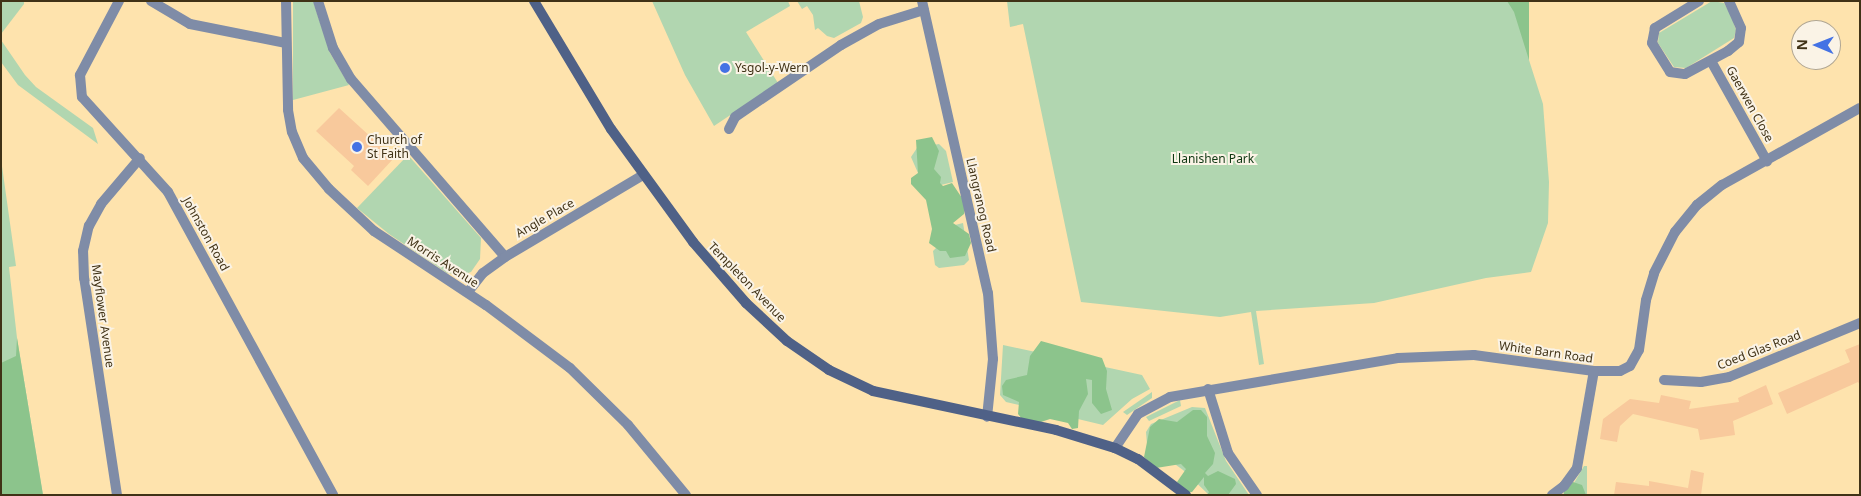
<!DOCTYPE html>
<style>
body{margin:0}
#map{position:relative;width:1861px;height:496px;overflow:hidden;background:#fee3ad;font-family:"Noto Sans",sans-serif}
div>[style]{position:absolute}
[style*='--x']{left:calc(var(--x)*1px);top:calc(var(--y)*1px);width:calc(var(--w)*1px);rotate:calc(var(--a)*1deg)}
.green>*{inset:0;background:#b1d6b0}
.forest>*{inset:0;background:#8cc48c}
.building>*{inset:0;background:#f8c99c}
.street>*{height:10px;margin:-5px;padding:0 5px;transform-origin:5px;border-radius:5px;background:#7f8ca7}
.secondary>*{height:10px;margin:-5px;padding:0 5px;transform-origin:5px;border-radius:5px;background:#4f6187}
.dots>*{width:14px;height:14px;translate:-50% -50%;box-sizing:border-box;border:2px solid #faf3e6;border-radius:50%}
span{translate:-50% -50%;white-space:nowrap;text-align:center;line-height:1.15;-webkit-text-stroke:4px #faf3e6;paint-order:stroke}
.poi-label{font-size:12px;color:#403216}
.left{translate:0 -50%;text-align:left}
.street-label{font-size:12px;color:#403216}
.park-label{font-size:12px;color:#0f3712}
.frame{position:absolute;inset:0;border:2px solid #403216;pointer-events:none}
.north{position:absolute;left:1791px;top:20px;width:50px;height:50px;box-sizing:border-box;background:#faf3e6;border:1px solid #b0a693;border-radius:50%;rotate:271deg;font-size:14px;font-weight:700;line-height:20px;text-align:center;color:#403216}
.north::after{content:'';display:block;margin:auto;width:18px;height:22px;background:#4472e4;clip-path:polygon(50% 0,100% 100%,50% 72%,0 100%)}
</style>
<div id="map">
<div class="green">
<i style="clip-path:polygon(1px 1px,24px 1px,24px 4px,1px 34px)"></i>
<i style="clip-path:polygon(293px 1px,313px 1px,330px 53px,349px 85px,293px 100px)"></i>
<i style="clip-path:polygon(652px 1px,788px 1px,790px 6px,746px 32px,778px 83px,714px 126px,685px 75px)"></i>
<i style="clip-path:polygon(797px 1px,859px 1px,863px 17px,861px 23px,834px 38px,827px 36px,818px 28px,815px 30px,813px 15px,807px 6px,802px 9px)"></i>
<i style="clip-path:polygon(1007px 1px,1529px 1px,1529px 60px,1543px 104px,1549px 182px,1548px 223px,1531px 272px,1486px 278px,1374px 303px,1256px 311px,1264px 364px,1259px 365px,1251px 312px,1220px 317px,1081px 302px,1023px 24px,1010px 27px)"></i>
<i style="clip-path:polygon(1712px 1px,1724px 3px,1731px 15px,1736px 30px,1734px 38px,1686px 68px,1674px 67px,1658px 43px,1659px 33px)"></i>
<i style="clip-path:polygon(1px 40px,25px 75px,36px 87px,93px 128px,98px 144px,18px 85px,1px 62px)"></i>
<i style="clip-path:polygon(939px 144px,946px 151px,953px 182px,925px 189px,911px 157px,917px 148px)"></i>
<i style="clip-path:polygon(408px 155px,481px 238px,480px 259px,471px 272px,462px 275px,447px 273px,389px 234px,357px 208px)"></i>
<i style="clip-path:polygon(1px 159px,16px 266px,9px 267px,17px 338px,43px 495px,1px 495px)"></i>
<i style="clip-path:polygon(963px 223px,969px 260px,964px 265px,939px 268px,935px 265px,933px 251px,939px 245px,935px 230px)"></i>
<i style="clip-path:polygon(1003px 345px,1142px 375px,1150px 389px,1132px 399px,1103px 425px,1006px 402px,1000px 395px)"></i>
<i style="clip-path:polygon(1152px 392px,1152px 398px,1127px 415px,1123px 412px)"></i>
<i style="clip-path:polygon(1180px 400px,1181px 406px,1149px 421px,1146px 417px)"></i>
<i style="clip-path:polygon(1192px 407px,1205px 408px,1226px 461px,1249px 495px,1209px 495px,1183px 470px,1147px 444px,1146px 432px,1151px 424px)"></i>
<i style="clip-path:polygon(1584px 466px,1587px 466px,1587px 495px,1562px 495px,1574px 483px)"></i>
</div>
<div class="forest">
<i style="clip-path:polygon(1507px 1px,1529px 1px,1529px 60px,1514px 12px)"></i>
<i style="clip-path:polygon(932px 137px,939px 151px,934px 169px,941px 177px,940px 183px,943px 186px,952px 183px,966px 204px,964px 214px,953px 223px,969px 234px,971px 243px,965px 256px,950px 258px,946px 251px,940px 251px,929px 243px,932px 229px,926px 200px,911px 184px,911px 178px,918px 173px,916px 140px)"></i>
<i style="clip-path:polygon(17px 338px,43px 495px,1px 495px,1px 363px,16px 356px)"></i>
<i style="clip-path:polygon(1041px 341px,1102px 358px,1107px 371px,1106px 389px,1112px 410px,1101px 414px,1092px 403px,1092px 380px,1086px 379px,1088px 394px,1079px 411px,1078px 428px,1072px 429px,1068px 423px,1050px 419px,1038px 423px,1022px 419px,1018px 414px,1019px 402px,1003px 395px,1002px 386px,1006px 380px,1027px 375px,1030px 356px)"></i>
<i style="clip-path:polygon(1193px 410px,1201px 410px,1207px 417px,1207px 436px,1215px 453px,1213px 464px,1205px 473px,1208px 476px,1218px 471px,1235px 479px,1236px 484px,1228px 495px,1207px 495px,1209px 492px,1204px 485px,1204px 477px,1192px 492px,1187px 492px,1177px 482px,1186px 469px,1181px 464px,1156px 468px,1144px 457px,1150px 427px,1159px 419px,1177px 422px)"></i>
<i style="clip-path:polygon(1573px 482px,1582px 485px,1586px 495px,1564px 495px,1564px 488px)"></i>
</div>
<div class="building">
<i style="clip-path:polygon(339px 108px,394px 158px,368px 186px,351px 170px,354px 166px,316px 131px)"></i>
<i style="clip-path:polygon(1860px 344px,1860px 385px,1858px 382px,1787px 414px,1778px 393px,1850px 362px,1845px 350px)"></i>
<i style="clip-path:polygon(1766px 385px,1773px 404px,1733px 421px,1735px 435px,1700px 440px,1698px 429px,1633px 414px,1620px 426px,1617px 442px,1600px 439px,1603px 419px,1630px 399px,1659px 403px,1661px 395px,1691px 401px,1689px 409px,1739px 402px,1738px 398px)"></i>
<i style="clip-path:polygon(1691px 470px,1704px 473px,1701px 495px,1614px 495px,1616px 482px,1649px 486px,1649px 481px,1688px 488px)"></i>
</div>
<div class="street">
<i style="--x:119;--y:1;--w:84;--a:117.8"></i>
<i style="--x:80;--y:75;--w:22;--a:85"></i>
<i style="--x:82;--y:97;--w:128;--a:47.8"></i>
<i style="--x:168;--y:192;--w:345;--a:61.4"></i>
<i style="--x:151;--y:1;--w:45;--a:30.5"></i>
<i style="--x:190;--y:24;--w:98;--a:11.2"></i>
<i style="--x:286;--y:1;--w:109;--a:88.9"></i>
<i style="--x:288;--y:110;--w:22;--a:80"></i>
<i style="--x:292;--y:132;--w:28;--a:67"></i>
<i style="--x:303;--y:158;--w:40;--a:50"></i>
<i style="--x:329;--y:189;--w:62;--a:43"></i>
<i style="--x:374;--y:231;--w:134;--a:33.5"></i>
<i style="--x:486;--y:305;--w:105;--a:36.9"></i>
<i style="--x:570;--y:368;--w:81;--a:44.5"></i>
<i style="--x:628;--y:425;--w:91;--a:50.4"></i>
<i style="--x:318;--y:1;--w:49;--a:72.3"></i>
<i style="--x:333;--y:48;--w:36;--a:60"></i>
<i style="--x:351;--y:79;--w:235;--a:49.1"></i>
<i style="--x:922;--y:1;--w:299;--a:77.3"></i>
<i style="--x:988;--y:293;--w:66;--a:85.7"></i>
<i style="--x:993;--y:359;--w:58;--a:95.9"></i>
<i style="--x:1699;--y:1;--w:52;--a:148.5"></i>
<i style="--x:1655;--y:28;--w:15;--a:101"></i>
<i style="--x:1652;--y:43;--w:34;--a:58"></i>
<i style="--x:1670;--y:72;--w:15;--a:8"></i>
<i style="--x:1685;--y:74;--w:49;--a:-28.1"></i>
<i style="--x:1728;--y:51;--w:14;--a:-39"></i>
<i style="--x:1739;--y:42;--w:14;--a:-82"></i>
<i style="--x:1741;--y:28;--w:30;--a:-114"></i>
<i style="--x:1711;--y:61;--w:115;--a:60.8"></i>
<i style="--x:729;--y:129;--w:13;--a:-63"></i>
<i style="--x:735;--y:117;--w:128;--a:-34.2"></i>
<i style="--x:841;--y:45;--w:43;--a:-28.9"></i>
<i style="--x:879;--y:24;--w:47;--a:-17.3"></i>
<i style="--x:468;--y:292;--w:24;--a:-52"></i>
<i style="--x:483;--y:273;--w:27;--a:-36"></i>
<i style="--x:505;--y:257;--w:161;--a:-30.7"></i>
<i style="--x:1664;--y:380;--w:37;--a:3"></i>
<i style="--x:1701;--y:382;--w:28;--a:-10"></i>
<i style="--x:1729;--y:377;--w:142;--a:-22.4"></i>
<i style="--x:1208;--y:389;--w:67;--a:72.6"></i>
<i style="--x:1228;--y:453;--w:51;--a:55.4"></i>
<i style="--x:1115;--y:448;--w:41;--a:-55.9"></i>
<i style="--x:1138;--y:414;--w:36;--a:-28"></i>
<i style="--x:1170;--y:397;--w:231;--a:-9.7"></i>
<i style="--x:1398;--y:358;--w:76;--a:-2.3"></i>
<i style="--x:1474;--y:355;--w:121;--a:7.6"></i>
<i style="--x:1594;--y:371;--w:26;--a:0"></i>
<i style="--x:1620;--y:371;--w:11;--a:-27"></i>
<i style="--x:1630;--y:366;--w:18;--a:-61"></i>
<i style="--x:1639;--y:350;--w:50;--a:-82"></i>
<i style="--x:1646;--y:300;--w:28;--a:-73"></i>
<i style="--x:1654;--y:273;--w:46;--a:-62.9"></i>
<i style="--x:1675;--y:232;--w:35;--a:-51"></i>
<i style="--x:1697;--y:205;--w:32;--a:-39"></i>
<i style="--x:1722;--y:185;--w:158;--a:-29.2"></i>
<i style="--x:117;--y:495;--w:219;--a:-98.6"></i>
<i style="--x:84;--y:278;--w:27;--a:-92"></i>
<i style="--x:83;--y:251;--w:26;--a:-77"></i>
<i style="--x:89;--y:226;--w:25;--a:-61"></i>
<i style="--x:101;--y:204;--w:60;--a:-49.7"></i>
<i style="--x:1552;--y:495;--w:15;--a:-37"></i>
<i style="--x:1564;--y:486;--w:22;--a:-54"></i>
<i style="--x:1577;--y:468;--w:98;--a:-80.1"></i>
</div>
<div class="secondary">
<i style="--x:534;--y:1;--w:149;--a:59"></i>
<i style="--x:611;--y:129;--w:140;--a:54"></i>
<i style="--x:693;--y:242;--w:81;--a:49"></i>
<i style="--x:746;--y:303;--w:56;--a:42.8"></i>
<i style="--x:787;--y:341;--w:51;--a:34.6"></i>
<i style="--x:829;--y:370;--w:49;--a:25.5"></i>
<i style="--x:873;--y:391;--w:187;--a:12"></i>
<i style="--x:1056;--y:430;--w:62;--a:17"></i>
<i style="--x:1115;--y:448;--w:25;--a:26"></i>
<i style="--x:1138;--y:459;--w:60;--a:36.9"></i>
</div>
<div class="dots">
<i style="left:725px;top:68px;background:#4472e4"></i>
<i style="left:357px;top:147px;background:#4472e4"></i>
</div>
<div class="poi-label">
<span class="left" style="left:735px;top:68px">Ysgol-y-Wern</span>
<span class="left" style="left:367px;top:147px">Church of<br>St Faith</span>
</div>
<div class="street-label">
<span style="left:1750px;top:104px;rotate:61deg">Gaerwen Close</span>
<span style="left:981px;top:205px;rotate:77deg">Llangranog Road</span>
<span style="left:545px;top:218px;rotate:-30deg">Angle Place</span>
<span style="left:206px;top:234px;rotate:61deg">Johnston Road</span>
<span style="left:443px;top:262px;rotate:33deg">Morris Avenue</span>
<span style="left:747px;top:282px;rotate:46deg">Templeton Avenue</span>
<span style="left:103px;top:316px;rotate:82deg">Mayflower Avenue</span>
<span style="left:1759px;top:350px;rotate:-21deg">Coed Glas Road</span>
<span style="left:1546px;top:352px;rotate:8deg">White Barn Road</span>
</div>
<div class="park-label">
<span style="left:1213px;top:159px">Llanishen Park</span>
</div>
<div class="frame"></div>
<div class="north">N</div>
</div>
